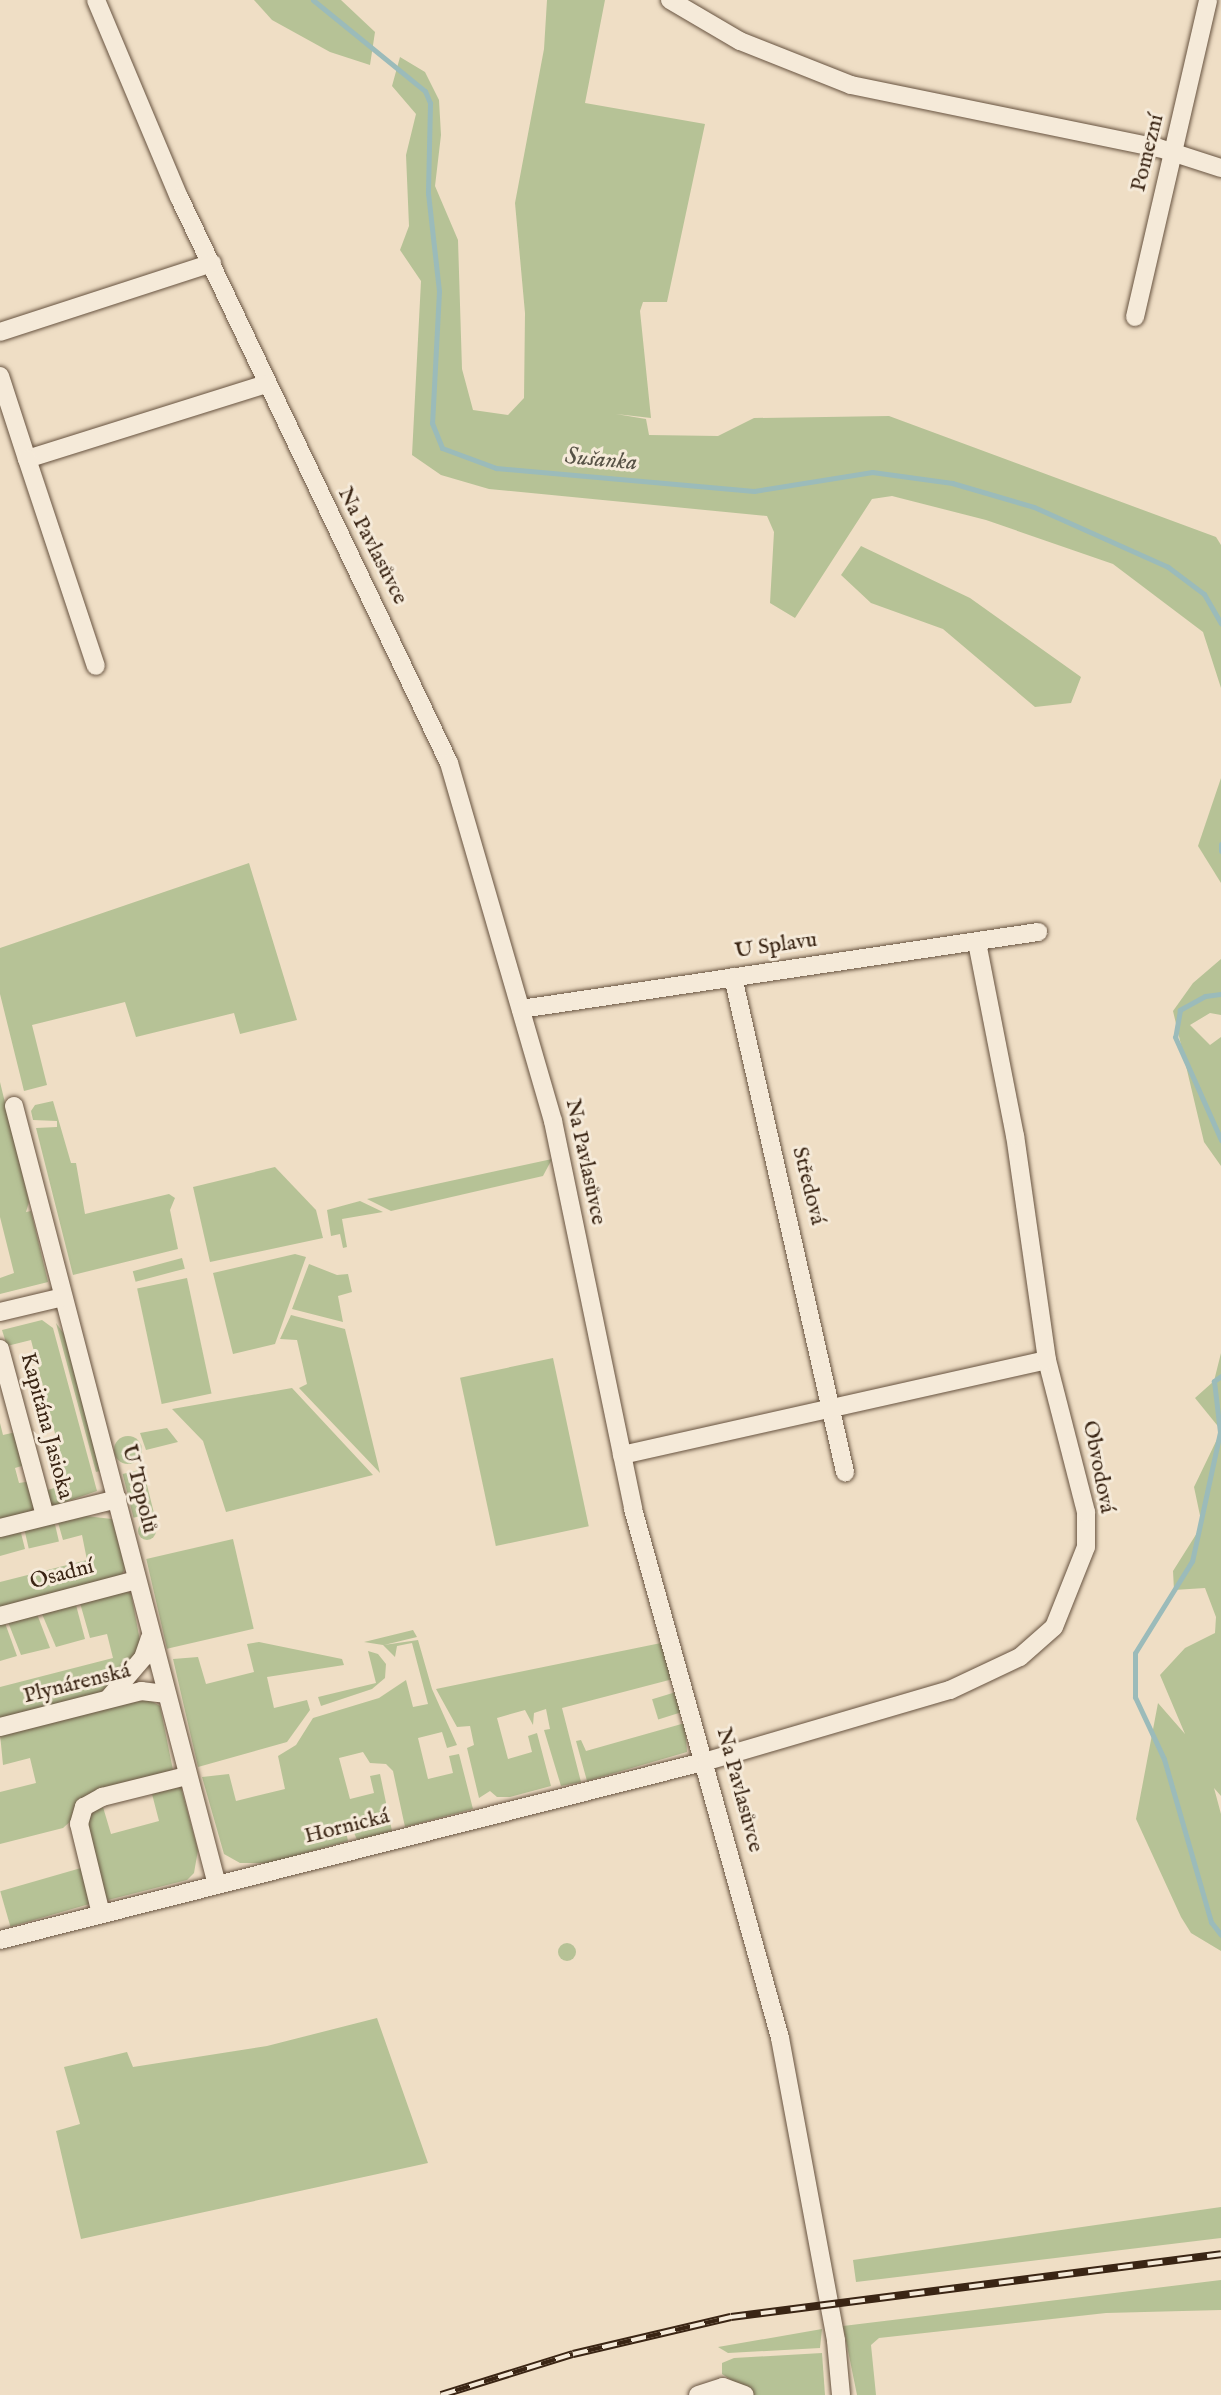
<!DOCTYPE html>
<meta charset="utf-8">
<style>
body{margin:0}
#map{position:relative;width:1221px;height:2395px;overflow:hidden;background:#efdec5;font-family:"IM FELL English",serif}
div>[style]{position:absolute}
[style*='--x']{left:calc(var(--x)*1px);top:calc(var(--y)*1px);width:calc(var(--w)*1px);rotate:calc(var(--a)*1deg)}
.green>*{inset:0;background:#b6c296;transform-origin:0 0}
.round{border-radius:50%}
.stream>*{height:5px;margin:-2.5px;padding:0 2.5px;transform-origin:2.5px;border-radius:2.5px;background:#9bbbba}
.roads{filter:drop-shadow(0 0 2px #675340) drop-shadow(0 0 2px #675340)}
.minor>*{height:18px;margin:-9px;padding:0 9px;transform-origin:9px;border-radius:9px;background:#f5ead9}
.rail>*{height:8px;margin-top:-4px;transform-origin:0;background:repeating-linear-gradient(90deg,#f5ead9 0 15px,#3a2514 0 30px);box-sizing:border-box;border-block:2px solid #3a2514}
span{translate:-50% -50%;white-space:nowrap;text-align:center;line-height:1.15;-webkit-text-stroke:6px #f5ead9;paint-order:stroke}
.street-label{font-size:22px;color:#3a2514}
.water-label{font-size:24px;color:#575246;font-style:italic}
</style>
<div id="map">
<div class="green">
<i style="clip-path:polygon(254px 0,341px 0,375px 32px,370px 65px,330px 52px,272px 20px)"></i>
<i style="clip-path:polygon(547px 0,605px 0,585px 103px,705px 124px,667px 302px,643px 302px,640px 311px,651px 418px,616px 414px,646px 419px,649px 435px,718px 436px,754px 418px,889px 416px,1216px 537px,1221px 545px,1221px 688px,1203px 632px,1113px 564px,986px 520px,892px 496px,872px 499px,795px 618px,770px 603px,774px 532px,767px 516px,489px 489px,441px 475px,412px 455px,421px 281px,400px 250px,409px 226px,406px 155px,416px 114px,392px 86px,400px 57px,425px 72px,439px 100px,441px 135px,435px 186px,458px 240px,462px 369px,473px 410px,508px 415px,524px 398px,525px 313px,515px 203px,544px 49px)"></i>
<i style="clip-path:polygon(861px 546px,970px 598px,1081px 677px,1071px 703px,1035px 707px,943px 629px,871px 603px,841px 575px)"></i>
<i style="clip-path:polygon(1221px 778px,1221px 883px,1198px 846px)"></i>
<i style="clip-path:polygon(249px 863px,297px 1020px,240px 1034px,234px 1013px,136px 1037px,125px 1002px,32px 1025px,47px 1085px,24px 1091px,0 994px,0 948px)"></i>
<i style="clip-path:polygon(1221px 959px,1221px 1015px,1210px 1013px,1190px 1025px,1210px 1045px,1221px 1037px,1221px 1166px,1204px 1142px,1173px 1011px,1193px 983px)"></i>
<i style="clip-path:polygon(0 1082px,29px 1202px,26px 1212px,31px 1211px,48px 1282px,0 1294px,0 1278px,14px 1273px,0 1217px)"></i>
<i style="clip-path:polygon(53px 1101px,71px 1163px,76px 1163px,85px 1214px,169px 1194px,175px 1198px,170px 1210px,178px 1249px,73px 1275px,36px 1128px,57px 1127px,57px 1121px,33px 1120px,31px 1111px,35px 1105px)"></i>
<i style="clip-path:polygon(552px 1159px,543px 1176px,391px 1211px,367px 1199px)"></i>
<i style="clip-path:polygon(275px 1167px,316px 1210px,323px 1238px,210px 1262px,193px 1187px)"></i>
<i style="clip-path:polygon(360px 1201px,383px 1212px,342px 1219px,347px 1247px,343px 1248px,340px 1234px,331px 1236px,327px 1210px)"></i>
<i style="clip-path:polygon(295px 1254px,306px 1257px,275px 1344px,233px 1354px,213px 1273px)"></i>
<i style="left:182px;top:1258px;width:11px;height:51px;rotate:75deg"></i>
<i style="clip-path:polygon(309px 1264px,337px 1275px,348px 1274px,352px 1292px,338px 1296px,343px 1322px,292px 1309px)"></i>
<i style="left:187px;top:1278px;width:118px;height:51px;rotate:78deg"></i>
<i style="clip-path:polygon(291px 1315px,345px 1329px,380px 1473px,299px 1388px,307px 1384px,297px 1340px,280px 1339px)"></i>
<i style="clip-path:polygon(42px 1320px,53px 1328px,97px 1491px,48px 1508px,44px 1491px,68px 1484px,31px 1340px,7px 1346px,2px 1330px)"></i>
<i style="clip-path:polygon(56px 1323px,64px 1334px,100px 1471px,96px 1472px)"></i>
<i style="clip-path:polygon(1221px 1353px,1221px 1430px,1195px 1398px,1214px 1381px)"></i>
<i style="left:553px;top:1358px;width:172px;height:95px;rotate:78deg"></i>
<i style="clip-path:polygon(292px 1388px,373px 1475px,226px 1512px,203px 1441px,172px 1409px)"></i>
<i style="clip-path:polygon(0 1423px,3px 1435px,16px 1432px,25px 1465px,15px 1468px,19px 1483px,32px 1481px,40px 1512px,0 1522px)"></i>
<i style="clip-path:polygon(167px 1428px,178px 1442px,146px 1450px,140px 1433px)"></i>
<i style="clip-path:polygon(1221px 1431px,1221px 1796px,1214px 1788px,1221px 1814px,1221px 1951px,1191px 1933px,1181px 1917px,1136px 1819px,1158px 1703px,1185px 1734px,1160px 1675px,1185px 1648px,1215px 1633px,1216px 1617px,1205px 1588px,1174px 1590px,1173px 1571px,1202px 1525px,1194px 1487px)"></i>
<i class="round" style="left:114px;top:1436px;width:28px;height:28px"></i>
<i style="left:143px;top:1469px;width:45px;height:21px;rotate:76deg"></i>
<i style="clip-path:polygon(77px 1515px,112px 1519px,125px 1568px,121px 1578px,0 1611px,0 1582px,87px 1560px,82px 1535px,63px 1540px,57px 1519px)"></i>
<i style="left:54px;top:1520px;width:22px;height:31px;rotate:77deg"></i>
<i class="round" style="left:138px;top:1522px;width:18px;height:18px"></i>
<i style="clip-path:polygon(20px 1529px,25px 1549px,0 1556px,0 1534px)"></i>
<i style="left:233px;top:1539px;width:92px;height:89px;rotate:77deg"></i>
<i style="clip-path:polygon(125px 1591px,131px 1593px,141px 1646px,107px 1691px,0 1721px,0 1687px,113px 1658px,107px 1634px,90px 1638px,80px 1603px)"></i>
<i style="clip-path:polygon(76px 1605px,85px 1639px,56px 1647px,42px 1614px)"></i>
<i style="clip-path:polygon(37px 1614px,50px 1648px,21px 1655px,8px 1622px)"></i>
<i style="clip-path:polygon(5px 1623px,17px 1656px,0 1661px,0 1624px)"></i>
<i style="clip-path:polygon(413px 1630px,417px 1637px,384px 1645px,418px 1640px,432px 1689px,457px 1745px,447px 1748px,442px 1732px,418px 1738px,428px 1779px,453px 1773px,449px 1756px,459px 1754px,473px 1809px,405px 1827px,393px 1771px,386px 1764px,370px 1763px,363px 1752px,339px 1758px,350px 1799px,374px 1793px,370px 1776px,380px 1774px,392px 1831px,357px 1840px,353px 1830px,346px 1832px,348px 1841px,269px 1863px,240px 1863px,224px 1854px,202px 1777px,229px 1774px,236px 1801px,285px 1789px,278px 1756px,296px 1745px,313px 1718px,379px 1698px,406px 1680px,413px 1707px,428px 1704px,412px 1643px,397px 1646px,395px 1657px,383px 1645px,364px 1642px)"></i>
<i style="clip-path:polygon(259px 1642px,342px 1659px,344px 1665px,267px 1677px,274px 1708px,307px 1700px,310px 1710px,287px 1742px,198px 1767px,173px 1659px,198px 1657px,206px 1684px,254px 1672px,247px 1644px)"></i>
<i style="clip-path:polygon(661px 1643px,673px 1679px,562px 1708px,581px 1782px,561px 1786px,544px 1730px,550px 1729px,546px 1709px,534px 1713px,533px 1725px,525px 1710px,497px 1718px,508px 1759px,532px 1752px,528px 1736px,537px 1733px,551px 1786px,510px 1797px,497px 1797px,490px 1791px,479px 1798px,467px 1748px,474px 1745px,470px 1726px,457px 1727px,436px 1689px)"></i>
<i style="clip-path:polygon(368px 1651px,378px 1654px,386px 1664px,385px 1678px,372px 1689px,321px 1706px,318px 1697px,376px 1683px)"></i>
<i style="left:676px;top:1692px;width:21px;height:25px;rotate:73deg"></i>
<i style="clip-path:polygon(148px 1699px,160px 1706px,173px 1770px,75px 1805px,73px 1819px,63px 1828px,0 1844px,0 1792px,36px 1783px,30px 1758px,3px 1765px,0 1734px)"></i>
<i style="clip-path:polygon(685px 1723px,687px 1752px,587px 1781px,576px 1741px,581px 1740px,586px 1751px)"></i>
<i style="clip-path:polygon(181px 1787px,198px 1850px,194px 1873px,187px 1880px,108px 1900px,102px 1895px,85px 1815px,103px 1807px,111px 1834px,159px 1821px,152px 1794px)"></i>
<i style="left:81px;top:1868px;width:37px;height:84px;rotate:74deg"></i>
<i class="round" style="left:558px;top:1943px;width:18px;height:18px"></i>
<i style="clip-path:polygon(377px 2018px,428px 2163px,81px 2239px,56px 2131px,80px 2124px,64px 2067px,127px 2052px,133px 2067px,267px 2046px)"></i>
<i style="clip-path:polygon(1221px 2207px,1221px 2238px,856px 2282px,853px 2260px)"></i>
<i style="clip-path:polygon(1221px 2280px,1221px 2310px,1106px 2313px,879px 2338px,871px 2345px,876px 2395px,857px 2395px,843px 2326px)"></i>
<i style="clip-path:polygon(822px 2329px,820px 2348px,728px 2353px,718px 2347px)"></i>
<i style="clip-path:polygon(822px 2353px,825px 2395px,754px 2395px,722px 2374px,722px 2363px,734px 2358px)"></i>
</div>
<div class="stream">
<i style="--x:313;--y:0;--w:144;--a:39.1"></i>
<i style="--x:425;--y:91;--w:13;--a:67"></i>
<i style="--x:430;--y:103;--w:90;--a:91.3"></i>
<i style="--x:428;--y:193;--w:99;--a:83.6"></i>
<i style="--x:439;--y:291;--w:132;--a:93"></i>
<i style="--x:432;--y:423;--w:27;--a:68"></i>
<i style="--x:442;--y:448;--w:58;--a:20.3"></i>
<i style="--x:496;--y:468;--w:259;--a:5.1"></i>
<i style="--x:754;--y:491;--w:120;--a:-9.1"></i>
<i style="--x:872;--y:472;--w:81;--a:7.8"></i>
<i style="--x:952;--y:483;--w:85;--a:16.3"></i>
<i style="--x:1034;--y:507;--w:147;--a:24.1"></i>
<i style="--x:1168;--y:567;--w:45;--a:36.9"></i>
<i style="--x:1204;--y:594;--w:34;--a:60"></i>
<i style="--x:1221;--y:844;--w:7;--a:90"></i>
<i style="--x:1221;--y:994;--w:16;--a:173"></i>
<i style="--x:1205;--y:996;--w:29;--a:151"></i>
<i style="--x:1180;--y:1010;--w:27;--a:100"></i>
<i style="--x:1175;--y:1037;--w:113;--a:65.9"></i>
<i style="--x:1221;--y:1376;--w:9;--a:144"></i>
<i style="--x:1214;--y:1381;--w:51;--a:83.3"></i>
<i style="--x:1220;--y:1432;--w:132;--a:102.2"></i>
<i style="--x:1192;--y:1561;--w:108;--a:121.8"></i>
<i style="--x:1135;--y:1653;--w:44;--a:90"></i>
<i style="--x:1135;--y:1697;--w:68;--a:64.9"></i>
<i style="--x:1164;--y:1759;--w:170;--a:73.9"></i>
<i style="--x:1211;--y:1922;--w:16;--a:52"></i>
</div>
<div class="roads">
<div class="minor">
<i style="--x:96;--y:0;--w:214;--a:67.2"></i>
<i style="--x:179;--y:197;--w:627;--a:64.5"></i>
<i style="--x:449;--y:763;--w:373;--a:73.8"></i>
<i style="--x:553;--y:1121;--w:396;--a:78.3"></i>
<i style="--x:633;--y:1509;--w:549;--a:74.47"></i>
<i style="--x:780;--y:2038;--w:308;--a:79.5"></i>
<i style="--x:836;--y:2341;--w:54;--a:84.7"></i>
<i style="--x:670;--y:0;--w:81;--a:30.4"></i>
<i style="--x:740;--y:41;--w:119;--a:21.6"></i>
<i style="--x:851;--y:85;--w:314;--a:11.6"></i>
<i style="--x:1159;--y:148;--w:65;--a:17.9"></i>
<i style="--x:1135;--y:317;--w:325;--a:-77"></i>
<i style="--x:0;--y:332;--w:223;--a:-18"></i>
<i style="--x:0;--y:376;--w:87;--a:72"></i>
<i style="--x:27;--y:459;--w:251;--a:-17.4"></i>
<i style="--x:27;--y:459;--w:218;--a:71.6"></i>
<i style="--x:733;--y:977;--w:508;--a:77.25"></i>
<i style="--x:521;--y:1009;--w:523;--a:-8.47"></i>
<i style="--x:14;--y:1106;--w:805;--a:75.39"></i>
<i style="--x:0;--y:1312;--w:65;--a:-13.4"></i>
<i style="--x:0;--y:1349;--w:173;--a:74.9"></i>
<i style="--x:622;--y:1455;--w:435;--a:-12.6"></i>
<i style="--x:0;--y:1528;--w:121;--a:-13.9"></i>
<i style="--x:0;--y:1616;--w:141;--a:-14.8"></i>
<i style="--x:108;--y:1699;--w:54;--a:-49.5"></i>
<i style="--x:143;--y:1658;--w:21;--a:-71"></i>
<i style="--x:0;--y:1727;--w:146;--a:-14.3"></i>
<i style="--x:141;--y:1691;--w:24;--a:7"></i>
<i style="--x:101;--y:1914;--w:93;--a:-103.7"></i>
<i style="--x:79;--y:1824;--w:18;--a:-74"></i>
<i style="--x:84;--y:1807;--w:21;--a:-29"></i>
<i style="--x:102;--y:1797;--w:88;--a:-13.9"></i>
<i style="--x:0;--y:1940;--w:729;--a:-14.21"></i>
<i style="--x:707;--y:1761;--w:253;--a:-16.3"></i>
<i style="--x:950;--y:1690;--w:77;--a:-25.2"></i>
<i style="--x:1020;--y:1657;--w:45;--a:-41.4"></i>
<i style="--x:1054;--y:1627;--w:86;--a:-68.2"></i>
<i style="--x:1086;--y:1547;--w:35;--a:-90"></i>
<i style="--x:1086;--y:1512;--w:157;--a:-104.4"></i>
<i style="--x:1047;--y:1360;--w:226;--a:-98.1"></i>
<i style="--x:1015;--y:1136;--w:198;--a:-101.1"></i>
<i style="--x:698;--y:2395;--w:26;--a:-18"></i>
<i style="--x:723;--y:2387;--w:23;--a:20"></i>
</div>
</div>
<div class="rail">
<i style="--x:441;--y:2395;--w:138;--a:-17.3"></i>
<i style="--x:573;--y:2354;--w:162;--a:-13.2"></i>
<i style="--x:731;--y:2317;--w:494;--a:-7.3"></i>
</div>
<div class="street-label">
<span style="left:1148px;top:153px;rotate:-76deg">Pomezní</span>
<span style="left:372px;top:546px;rotate:63deg">Na Pavlasůvce</span>
<span style="left:776px;top:946px;rotate:-8deg">U Splavu</span>
<span style="left:585px;top:1162px;rotate:78deg">Na Pavlasůvce</span>
<span style="left:808px;top:1186px;rotate:76deg">Středová</span>
<span style="left:46px;top:1426px;rotate:75deg">Kapitána Jasioka</span>
<span style="left:1098px;top:1467px;rotate:79deg">Obvodová</span>
<span style="left:139px;top:1489px;rotate:76deg">U Topolů</span>
<span style="left:62px;top:1575px;rotate:-15deg">Osadní</span>
<span style="left:77px;top:1684px;rotate:-14deg">Plynárenská</span>
<span style="left:739px;top:1790px;rotate:75deg">Na Pavlasůvce</span>
<span style="left:347px;top:1827px;rotate:-14deg">Hornická</span>
</div>
<div class="water-label">
<span style="left:601px;top:460px;rotate:5deg">Sušanka</span>
</div>
</div>
